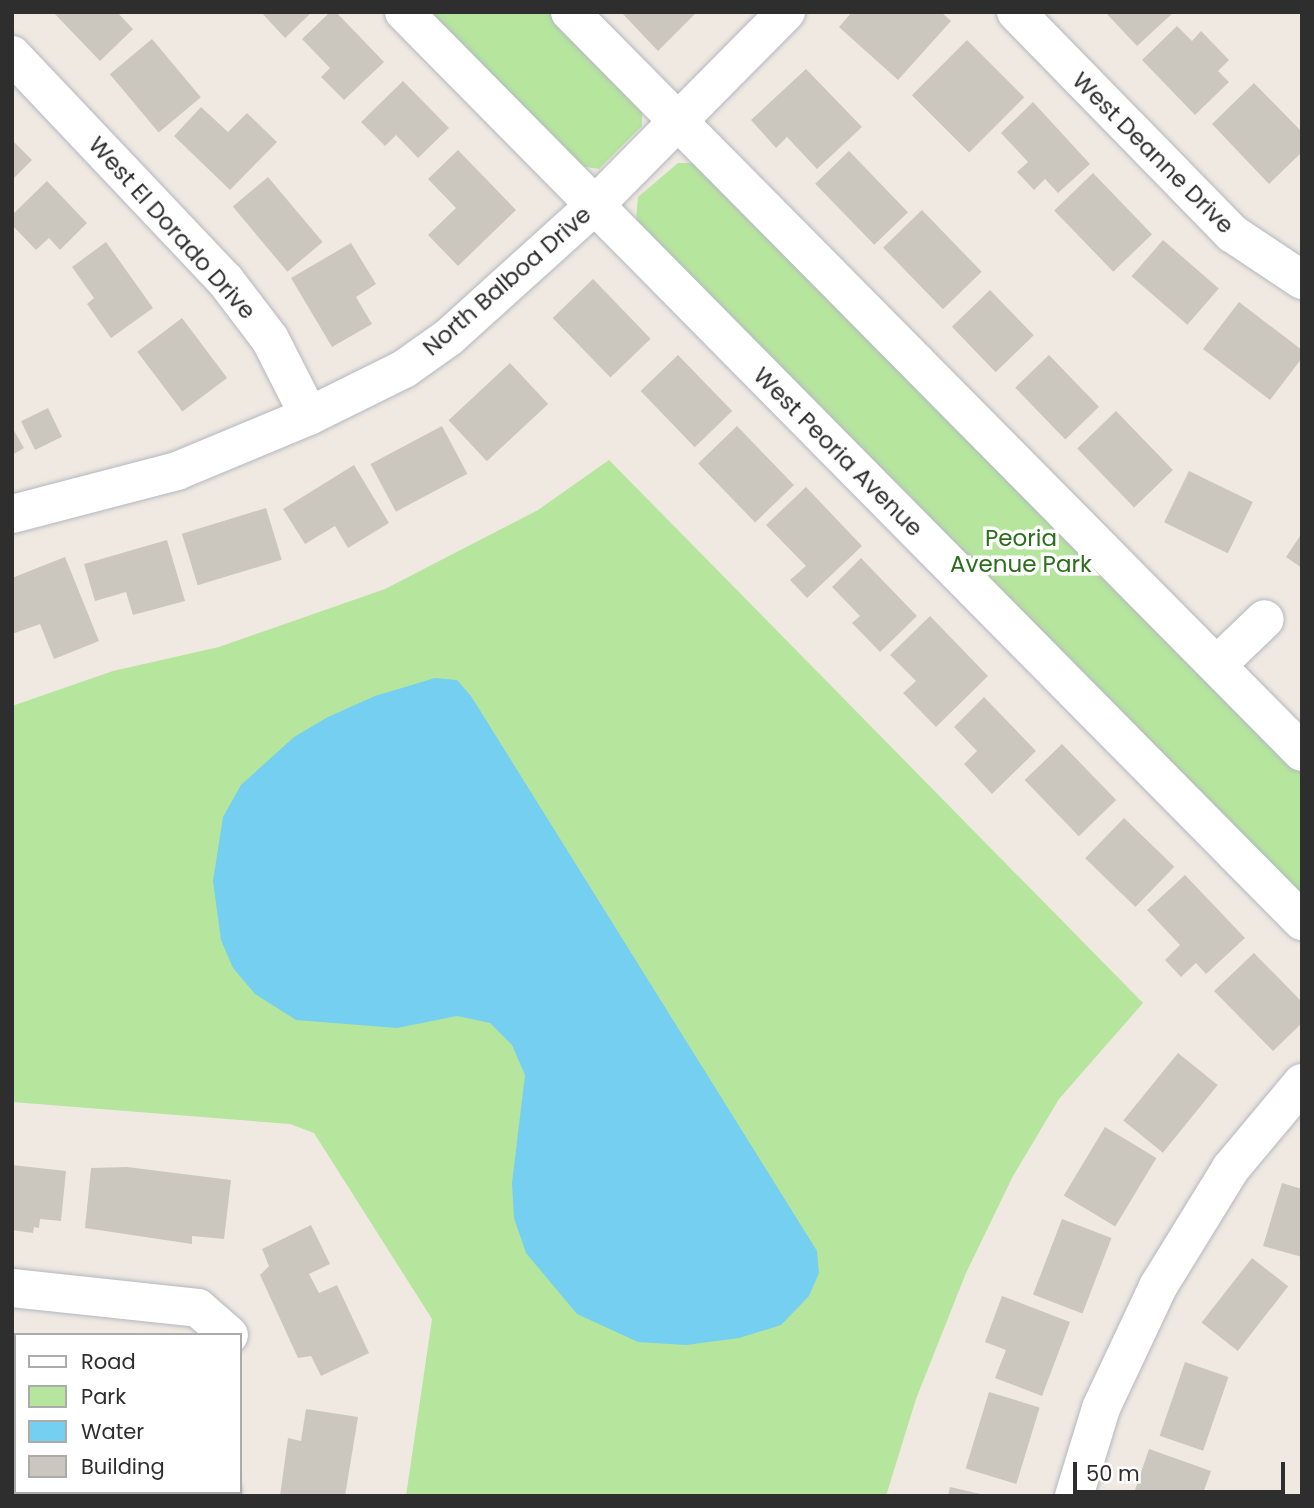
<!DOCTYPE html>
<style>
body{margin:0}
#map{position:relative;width:1314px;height:1508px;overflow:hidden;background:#efe9e1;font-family:Poppins,sans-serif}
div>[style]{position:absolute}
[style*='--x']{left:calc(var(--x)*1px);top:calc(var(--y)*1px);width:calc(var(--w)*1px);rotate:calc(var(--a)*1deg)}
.green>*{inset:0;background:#b6e59e}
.water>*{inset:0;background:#75cff0}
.building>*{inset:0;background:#cbc7bf;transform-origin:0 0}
.roads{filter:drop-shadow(0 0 2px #b4b7c1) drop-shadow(0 0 2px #b4b7c1)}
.minor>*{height:38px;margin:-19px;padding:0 19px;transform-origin:19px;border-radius:19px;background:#fff}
span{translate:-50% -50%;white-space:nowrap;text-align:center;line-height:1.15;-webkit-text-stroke:7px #fff;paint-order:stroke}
.street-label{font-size:23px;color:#2e2e2e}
.park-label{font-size:23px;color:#2c6e1b}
.frame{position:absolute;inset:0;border:14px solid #2e2e2e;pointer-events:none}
.legend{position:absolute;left:14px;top:1333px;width:228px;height:161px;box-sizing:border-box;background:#fff;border:2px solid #ababab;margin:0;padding:9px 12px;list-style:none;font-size:21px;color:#2e2e2e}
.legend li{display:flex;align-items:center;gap:14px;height:35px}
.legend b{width:35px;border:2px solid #ababab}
.scale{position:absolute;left:1073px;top:1462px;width:212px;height:32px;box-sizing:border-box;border:4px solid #2e2e2e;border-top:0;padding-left:9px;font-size:21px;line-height:24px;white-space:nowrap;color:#2e2e2e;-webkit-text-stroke:5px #fff;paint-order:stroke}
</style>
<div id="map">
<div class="green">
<i style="clip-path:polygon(426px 12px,551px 12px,625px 87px,642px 108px,642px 126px,599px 169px,579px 166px)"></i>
<i style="clip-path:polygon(678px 163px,694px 163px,1302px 774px,1302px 900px,636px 220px,638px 197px)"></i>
<i style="clip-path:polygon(609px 460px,1143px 1003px,1059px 1099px,1013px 1176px,966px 1273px,916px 1399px,886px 1496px,406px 1496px,432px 1319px,314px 1133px,290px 1124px,12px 1102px,12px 706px,113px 671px,219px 647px,385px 589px,538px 510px)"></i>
</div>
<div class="water">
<i style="clip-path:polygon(435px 678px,457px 680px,471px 696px,817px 1251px,819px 1273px,809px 1296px,781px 1325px,739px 1338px,686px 1345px,638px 1342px,577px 1314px,526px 1253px,514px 1218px,512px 1183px,525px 1075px,512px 1045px,490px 1023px,457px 1016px,397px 1028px,296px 1020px,255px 994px,233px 968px,221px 940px,213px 881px,223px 817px,241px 785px,294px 737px,328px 717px,375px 696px)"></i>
</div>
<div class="building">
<i style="clip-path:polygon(53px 12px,117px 12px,133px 29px,100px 61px)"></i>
<i style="clip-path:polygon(261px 12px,312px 12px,285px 38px)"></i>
<i style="clip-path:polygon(330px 12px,336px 12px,384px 62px,344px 100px,321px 77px,330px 68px,302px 39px)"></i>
<i style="clip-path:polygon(621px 12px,697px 12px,658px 51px)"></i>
<i style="clip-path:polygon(852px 12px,941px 12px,951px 21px,898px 80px,839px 27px)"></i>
<i style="clip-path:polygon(1105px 12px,1174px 12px,1137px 46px)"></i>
<i style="clip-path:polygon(1177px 26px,1192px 41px,1201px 31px,1229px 60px,1218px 71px,1229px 82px,1195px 115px,1142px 60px)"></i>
<i style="left:152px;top:39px;width:76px;height:55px;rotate:50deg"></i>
<i style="left:967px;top:40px;width:81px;height:78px;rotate:45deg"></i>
<i style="clip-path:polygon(806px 69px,862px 127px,817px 169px,787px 137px,776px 148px,751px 120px)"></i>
<i style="clip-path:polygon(403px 81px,449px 128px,418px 158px,396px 135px,385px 146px,361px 122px)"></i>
<i style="clip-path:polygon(1254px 83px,1302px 132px,1302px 152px,1269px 184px,1212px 124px)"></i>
<i style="clip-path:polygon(1033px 102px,1090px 164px,1058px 193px,1045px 179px,1034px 190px,1017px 172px,1028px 162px,1001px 133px)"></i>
<i style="clip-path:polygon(201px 107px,228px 132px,247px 113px,277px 142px,230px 190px,174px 136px)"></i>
<i style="clip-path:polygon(12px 140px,32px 160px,12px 180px)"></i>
<i style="clip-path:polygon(458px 150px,516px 210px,458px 266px,428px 235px,456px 208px,428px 179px)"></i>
<i style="left:849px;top:151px;width:85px;height:47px;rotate:46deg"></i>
<i style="left:1093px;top:173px;width:85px;height:54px;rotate:46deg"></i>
<i style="left:268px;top:177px;width:85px;height:46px;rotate:50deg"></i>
<i style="clip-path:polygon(47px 181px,87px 223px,60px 250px,49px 238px,36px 250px,12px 225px,12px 215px)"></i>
<i style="left:922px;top:210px;width:86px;height:54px;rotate:46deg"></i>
<i style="left:1163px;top:240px;width:74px;height:48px;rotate:41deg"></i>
<i style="clip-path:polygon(106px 242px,153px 308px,111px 338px,87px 304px,94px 298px,72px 267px)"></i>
<i style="clip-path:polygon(351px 243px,376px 284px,356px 297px,372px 324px,332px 347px,291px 278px)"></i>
<i style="left:593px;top:279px;width:83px;height:56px;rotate:46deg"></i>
<i style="left:990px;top:290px;width:63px;height:53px;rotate:46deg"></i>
<i style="clip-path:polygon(1239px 302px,1302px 350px,1302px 358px,1270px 400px,1203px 349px)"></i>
<i style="left:182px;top:318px;width:75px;height:56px;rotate:53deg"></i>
<i style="left:678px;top:355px;width:78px;height:52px;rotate:46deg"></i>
<i style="left:1049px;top:355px;width:72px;height:47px;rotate:46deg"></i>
<i style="left:510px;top:363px;width:56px;height:84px;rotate:47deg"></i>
<i style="left:48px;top:408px;width:32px;height:30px;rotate:64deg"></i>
<i style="left:1116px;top:411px;width:82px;height:54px;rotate:46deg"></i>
<i style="left:442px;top:426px;width:54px;height:81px;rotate:62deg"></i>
<i style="left:737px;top:426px;width:82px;height:54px;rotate:46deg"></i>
<i style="clip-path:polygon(12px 427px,24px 448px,12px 455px)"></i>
<i style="clip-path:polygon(354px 465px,389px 523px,348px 548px,335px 526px,305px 544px,283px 509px)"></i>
<i style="left:1189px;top:471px;width:71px;height:57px;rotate:26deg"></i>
<i style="clip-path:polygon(806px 487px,862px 546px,807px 598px,790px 580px,806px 566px,766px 525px)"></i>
<i style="left:266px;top:508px;width:54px;height:88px;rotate:73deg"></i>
<i style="clip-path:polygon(1302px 533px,1302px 568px,1286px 557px)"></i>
<i style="clip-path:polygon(167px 540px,185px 601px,133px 615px,126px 592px,95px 601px,84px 564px)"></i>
<i style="clip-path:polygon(65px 557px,99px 641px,54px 659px,40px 624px,12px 634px,12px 578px)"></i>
<i style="clip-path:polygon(861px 558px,917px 616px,880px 652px,852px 623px,860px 616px,832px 587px)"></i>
<i style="clip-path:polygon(930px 616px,988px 676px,936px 727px,903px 693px,916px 681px,890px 655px)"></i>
<i style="clip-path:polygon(984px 697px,1036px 751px,992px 794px,964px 764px,977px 751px,954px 727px)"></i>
<i style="left:1062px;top:744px;width:78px;height:52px;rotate:46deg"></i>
<i style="left:1124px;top:818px;width:70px;height:56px;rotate:44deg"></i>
<i style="clip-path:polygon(1185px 875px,1245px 938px,1206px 974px,1196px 963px,1181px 977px,1165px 960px,1180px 945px,1147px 910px)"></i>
<i style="clip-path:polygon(1254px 953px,1302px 1002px,1302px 1023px,1273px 1051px,1214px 991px)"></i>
<i style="left:1178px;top:1053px;width:51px;height:87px;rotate:39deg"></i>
<i style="left:1105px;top:1127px;width:60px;height:80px;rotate:31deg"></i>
<i style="clip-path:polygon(12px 1165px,66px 1171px,61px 1221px,40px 1219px,39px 1228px,34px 1227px,33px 1233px,12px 1230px)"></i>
<i style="clip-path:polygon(127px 1167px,231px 1180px,224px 1239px,192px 1236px,192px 1244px,85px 1228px,91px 1168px)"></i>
<i style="clip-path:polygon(1282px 1183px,1302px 1189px,1302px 1257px,1263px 1246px)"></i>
<i style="left:1062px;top:1219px;width:53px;height:81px;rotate:21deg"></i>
<i style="clip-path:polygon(311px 1225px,330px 1264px,309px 1274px,319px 1293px,337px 1285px,369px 1353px,321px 1376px,311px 1356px,298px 1358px,260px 1275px,269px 1266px,262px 1249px)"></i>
<i style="left:1252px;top:1258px;width:46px;height:82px;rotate:38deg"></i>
<i style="clip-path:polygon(1002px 1296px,1070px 1322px,1042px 1396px,995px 1378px,1006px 1350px,985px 1342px)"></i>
<i style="left:12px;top:1344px;width:4px;height:66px;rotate:14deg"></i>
<i style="left:1185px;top:1362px;width:46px;height:78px;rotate:19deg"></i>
<i style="left:989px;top:1392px;width:53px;height:80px;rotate:17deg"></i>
<i style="clip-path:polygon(306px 1409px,358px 1417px,345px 1496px,280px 1496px,288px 1438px,301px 1441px)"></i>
<i style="clip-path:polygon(1149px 1449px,1211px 1471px,1202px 1496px,1133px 1496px)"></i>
<i style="clip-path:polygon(950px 1487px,985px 1495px,985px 1496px,948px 1496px)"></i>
<i style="clip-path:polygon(12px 1491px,45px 1494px,45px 1496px,12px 1496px)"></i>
</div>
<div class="roads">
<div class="minor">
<i style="--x:404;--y:12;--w:1278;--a:45.35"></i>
<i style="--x:570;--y:12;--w:1041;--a:45.31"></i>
<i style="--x:1016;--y:12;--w:310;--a:45.7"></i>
<i style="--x:1233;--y:234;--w:83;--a:33.7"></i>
<i style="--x:12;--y:55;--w:310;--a:46.6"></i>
<i style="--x:225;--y:280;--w:74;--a:52.7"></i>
<i style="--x:270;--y:339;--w:86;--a:63.1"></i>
<i style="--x:12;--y:514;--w:171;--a:-14.6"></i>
<i style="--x:177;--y:471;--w:143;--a:-22.6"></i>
<i style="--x:309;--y:416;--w:106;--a:-26.3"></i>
<i style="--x:404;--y:369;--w:55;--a:-35.4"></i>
<i style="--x:449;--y:337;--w:195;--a:-42.1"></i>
<i style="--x:594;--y:206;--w:273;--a:-45.3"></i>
<i style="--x:1217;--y:665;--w:66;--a:-43.8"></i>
<i style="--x:12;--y:1288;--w:187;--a:6.1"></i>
<i style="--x:198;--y:1308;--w:41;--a:41.1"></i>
<i style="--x:222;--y:1496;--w:4;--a:-90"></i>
<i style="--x:1074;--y:1496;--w:92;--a:-72.9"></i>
<i style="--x:1101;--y:1408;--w:136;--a:-64.8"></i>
<i style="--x:1159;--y:1285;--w:137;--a:-58.4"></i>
<i style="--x:1231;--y:1168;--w:111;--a:-50.1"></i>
</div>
</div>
<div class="street-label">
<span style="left:1153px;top:153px;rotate:45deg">West Deanne Drive</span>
<span style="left:172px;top:228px;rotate:48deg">West El Dorado Drive</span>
<span style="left:507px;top:281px;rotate:-41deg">North Balboa Drive</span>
<span style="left:838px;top:452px;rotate:45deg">West Peoria Avenue</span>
</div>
<div class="park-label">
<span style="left:1021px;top:551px">Peoria<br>Avenue Park</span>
</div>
<div class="frame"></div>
<ul class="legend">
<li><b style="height:9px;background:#fff"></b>Road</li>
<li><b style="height:19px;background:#b6e59e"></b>Park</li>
<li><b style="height:19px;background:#75cff0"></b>Water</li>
<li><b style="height:19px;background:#cbc7bf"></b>Building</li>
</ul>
<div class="scale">50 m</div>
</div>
